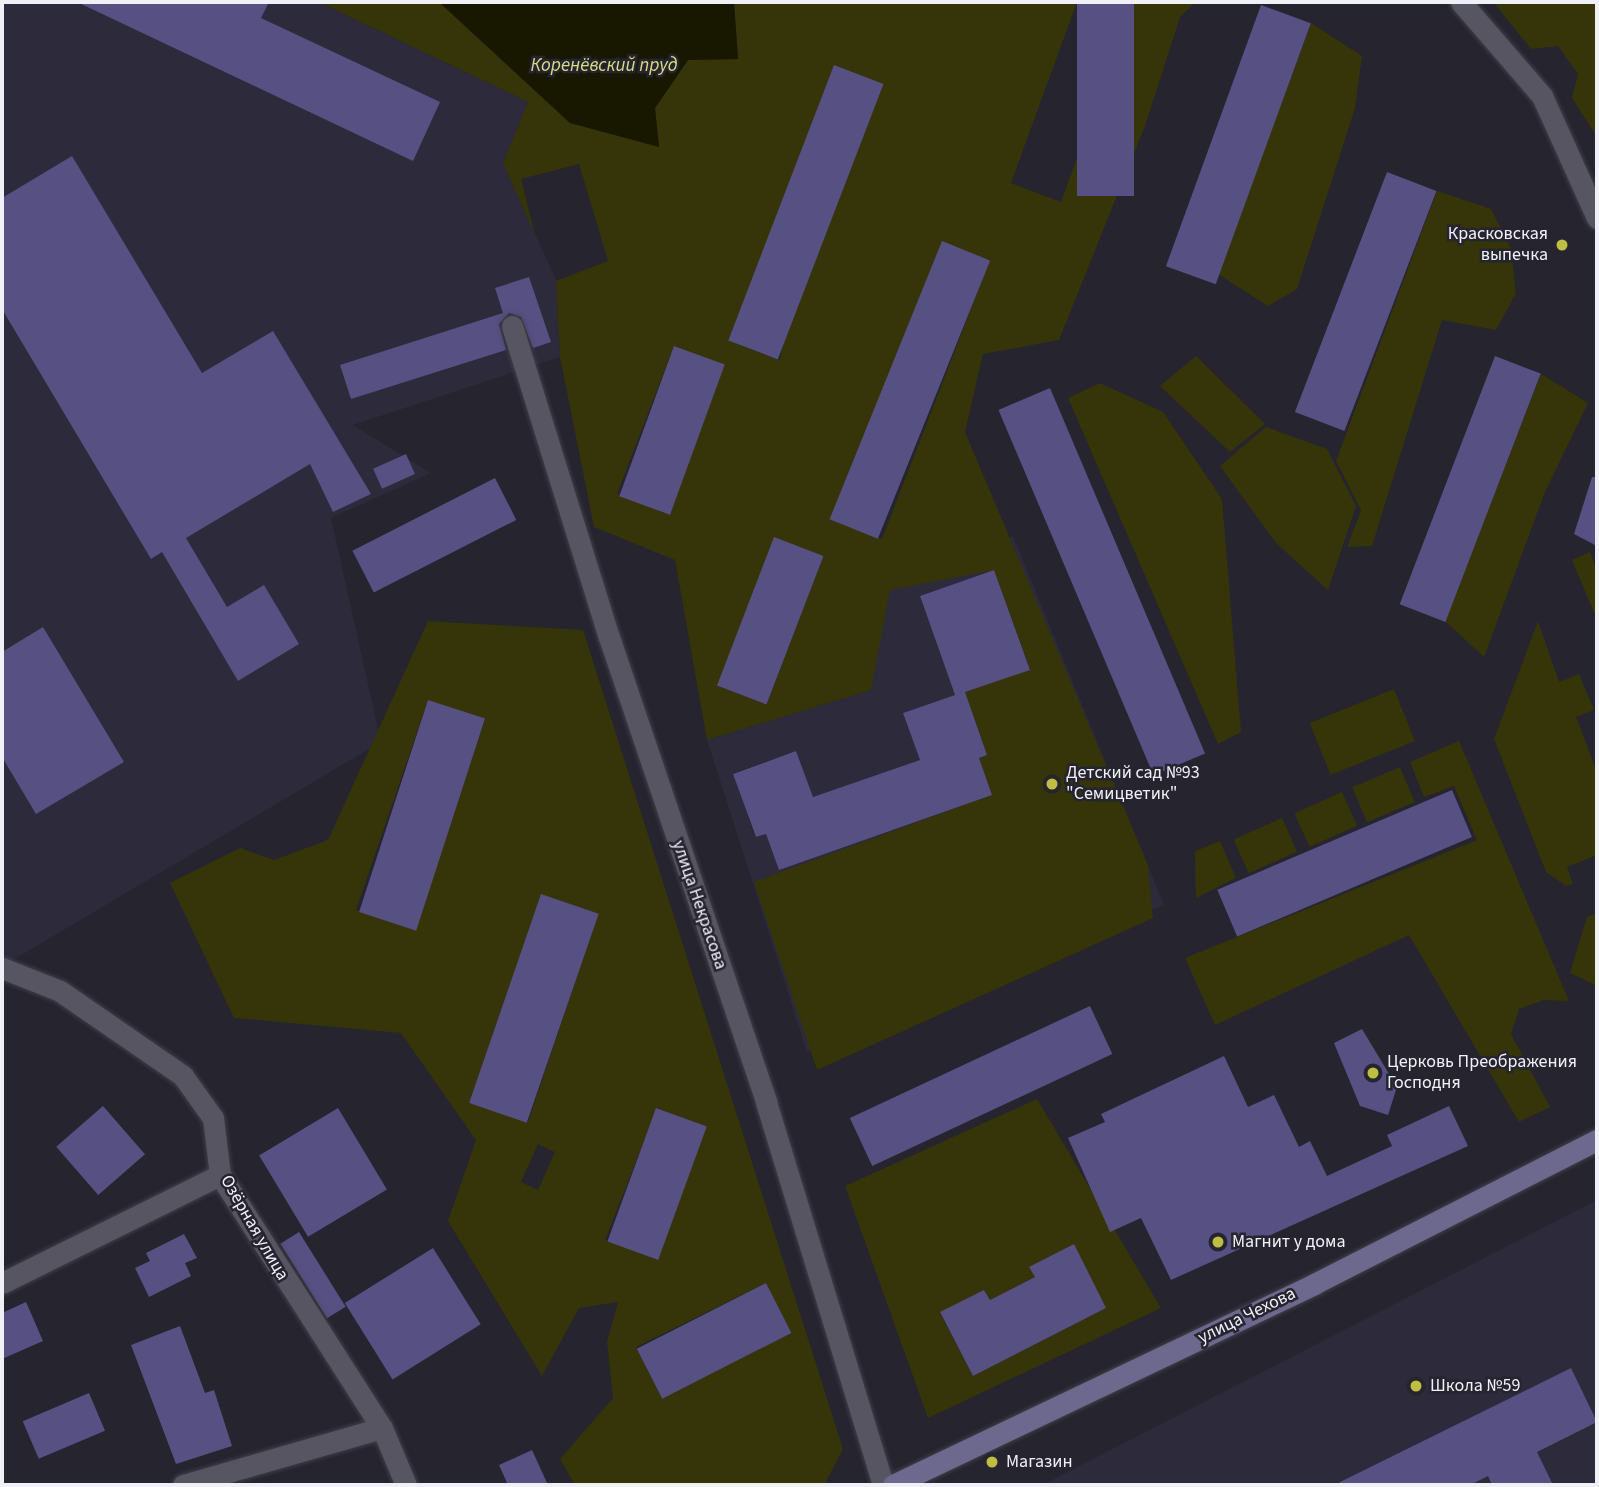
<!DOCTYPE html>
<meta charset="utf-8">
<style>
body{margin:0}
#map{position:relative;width:1599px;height:1487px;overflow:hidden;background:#25242f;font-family:"Source Sans 3",sans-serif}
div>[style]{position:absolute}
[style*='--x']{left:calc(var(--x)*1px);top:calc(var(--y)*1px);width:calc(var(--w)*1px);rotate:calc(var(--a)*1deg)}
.built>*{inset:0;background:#2c2a3b}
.green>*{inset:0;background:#353509;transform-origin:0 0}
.water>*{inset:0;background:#181800}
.building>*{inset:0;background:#575083;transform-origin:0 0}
.roads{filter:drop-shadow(0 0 2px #403f48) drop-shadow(0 0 2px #403f48)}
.street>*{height:21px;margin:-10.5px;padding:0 10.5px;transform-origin:10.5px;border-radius:10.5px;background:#565561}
.secondary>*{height:21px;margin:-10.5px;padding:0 10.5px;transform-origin:10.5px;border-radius:10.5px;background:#6d688d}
.dots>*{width:19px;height:19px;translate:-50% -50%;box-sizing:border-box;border:4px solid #25242f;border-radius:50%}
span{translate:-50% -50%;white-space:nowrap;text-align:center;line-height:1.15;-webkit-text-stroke:5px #25242f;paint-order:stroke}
.poi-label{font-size:18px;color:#f0f0f7}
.right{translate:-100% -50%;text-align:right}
.left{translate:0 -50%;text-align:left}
.street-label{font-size:18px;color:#f0f0f7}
.water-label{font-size:19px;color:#dadc83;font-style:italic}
.frame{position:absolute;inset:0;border:4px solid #f0f0f7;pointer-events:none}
</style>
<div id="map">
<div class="built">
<i style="clip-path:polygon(2px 2px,319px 2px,528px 102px,503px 163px,556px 280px,560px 357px,353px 425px,431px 473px,331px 518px,381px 742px,8px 963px,2px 952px)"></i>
<i style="clip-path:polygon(evenodd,1013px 536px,1164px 905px,807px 1052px,707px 740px,871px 690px,889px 590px,1013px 536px,994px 570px,1030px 669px,965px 692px,987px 755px,979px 758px,992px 795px,779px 869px,766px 834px,755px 837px,733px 773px,796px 751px,813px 797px,920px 760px,903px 713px,955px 695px,920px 596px,994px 570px)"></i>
<i style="clip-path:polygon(1597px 1200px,1597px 1485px,1042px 1485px)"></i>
</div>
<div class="green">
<i style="clip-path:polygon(evenodd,319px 2px,440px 3px,570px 123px,659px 146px,655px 108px,688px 60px,738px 59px,734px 2px,1077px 2px,1011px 183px,1061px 202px,1134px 2px,1196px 2px,1180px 17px,1145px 126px,1059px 340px,983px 354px,965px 432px,1148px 865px,1153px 918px,817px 1070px,754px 882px,992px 795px,979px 758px,987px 755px,965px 692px,1030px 669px,994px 570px,890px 590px,871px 690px,707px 740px,675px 560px,594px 527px,560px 357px,556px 281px,608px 261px,579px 164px,521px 179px,535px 235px,503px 163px,528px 102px,319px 2px,834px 66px,780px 360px,779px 360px,730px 341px,834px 66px,319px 2px,942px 242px,990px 260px,882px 539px,835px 520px,942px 242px,319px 2px,674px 346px,724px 365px,667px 514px,617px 494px,674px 346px,319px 2px,774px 538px,823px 556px,767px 704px,719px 686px,774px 538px)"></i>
<i style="clip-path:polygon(1493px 2px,1597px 2px,1597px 137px,1572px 98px,1578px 74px,1558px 46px,1531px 49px)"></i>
<i style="clip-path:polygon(1311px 23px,1362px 56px,1355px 108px,1297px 289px,1268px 306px,1218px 274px)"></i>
<i style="clip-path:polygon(1437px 191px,1491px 209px,1511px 249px,1516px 293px,1496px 330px,1442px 320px,1372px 546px,1347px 547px,1361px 510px,1336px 461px)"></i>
<i style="clip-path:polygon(1196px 356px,1265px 424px,1230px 452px,1160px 386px)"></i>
<i style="clip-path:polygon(1541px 374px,1588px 403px,1545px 492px,1484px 657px,1445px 621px)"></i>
<i style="clip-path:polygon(1100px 383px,1163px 412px,1222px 499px,1241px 732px,1218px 744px,1068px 398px)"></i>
<i style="clip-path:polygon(1266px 427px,1327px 449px,1356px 506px,1328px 590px,1276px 543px,1220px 466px)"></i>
<i style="clip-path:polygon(1590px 552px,1597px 569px,1597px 620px,1572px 560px)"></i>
<i style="clip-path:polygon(evenodd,428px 621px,583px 630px,843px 1449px,824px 1485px,575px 1485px,560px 1459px,613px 1398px,607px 1342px,618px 1302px,579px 1308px,542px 1376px,448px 1221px,476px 1140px,401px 1033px,234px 1018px,170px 883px,240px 848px,274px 860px,328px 840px,428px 621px,428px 700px,485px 720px,414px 930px,356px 910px,428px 700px,428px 621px,541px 895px,598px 914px,528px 1122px,469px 1103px,541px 895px,428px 621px,657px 1108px,706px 1127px,655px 1259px,605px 1240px,657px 1108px,428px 621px,538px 1144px,555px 1152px,538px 1190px,521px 1182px,538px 1144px,428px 621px,766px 1283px,790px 1333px,661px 1397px,636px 1347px,766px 1283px)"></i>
<i style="clip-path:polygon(1538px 621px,1559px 682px,1579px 674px,1594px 710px,1576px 717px,1597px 772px,1597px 855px,1567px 867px,1573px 884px,1566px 886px,1546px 872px,1494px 739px)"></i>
<i style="left:1394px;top:689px;width:56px;height:91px;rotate:68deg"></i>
<i style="clip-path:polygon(1459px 741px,1569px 1001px,1544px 1000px,1519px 1009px,1511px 1034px,1550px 1107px,1519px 1122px,1409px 935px,1215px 1025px,1185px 958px,1477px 840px,1454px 786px,1424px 797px,1410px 762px)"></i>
<i style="left:1400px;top:767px;width:38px;height:52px;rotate:67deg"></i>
<i style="left:1342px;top:792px;width:37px;height:52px;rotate:66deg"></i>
<i style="left:1282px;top:818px;width:37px;height:53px;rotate:66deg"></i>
<i style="clip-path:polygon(1220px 841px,1236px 878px,1196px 898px,1195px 851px)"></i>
<i style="clip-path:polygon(1597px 913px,1597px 986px,1570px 973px,1587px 917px)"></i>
<i style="clip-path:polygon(evenodd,1037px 1099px,1161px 1308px,928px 1418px,845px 1186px,1037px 1099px,1073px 1245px,1106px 1308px,973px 1376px,940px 1313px,984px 1290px,990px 1300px,1035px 1277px,1030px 1267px,1073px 1245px)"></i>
</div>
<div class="water">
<i style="clip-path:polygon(389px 2px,734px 2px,738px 59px,688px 60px,655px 108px,659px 147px,570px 123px,440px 3px)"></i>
</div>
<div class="building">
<i style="clip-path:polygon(77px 2px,269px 2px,261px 18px,440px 102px,413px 161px)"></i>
<i style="left:1077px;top:2px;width:57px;height:194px"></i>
<i style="left:1261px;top:5px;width:53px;height:278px;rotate:20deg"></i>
<i style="left:834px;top:65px;width:53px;height:295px;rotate:21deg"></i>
<i style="clip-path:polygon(72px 156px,202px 373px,273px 331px,371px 494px,333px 512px,310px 464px,186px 538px,227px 607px,264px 585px,299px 644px,238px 681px,162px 552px,151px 559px,2px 309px,2px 198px)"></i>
<i style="left:1387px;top:172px;width:53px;height:257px;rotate:21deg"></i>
<i style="left:942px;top:241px;width:52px;height:300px;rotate:22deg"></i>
<i style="clip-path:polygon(529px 277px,551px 342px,533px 348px,521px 317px,509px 313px,499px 324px,506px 350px,351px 399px,340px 365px,503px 313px,495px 288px)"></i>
<i style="left:674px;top:346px;width:54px;height:160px;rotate:20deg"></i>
<i style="left:1495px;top:356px;width:49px;height:266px;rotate:21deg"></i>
<i style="left:1050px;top:388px;width:397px;height:56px;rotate:67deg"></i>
<i style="left:406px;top:454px;width:22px;height:36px;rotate:66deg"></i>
<i style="clip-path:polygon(1592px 477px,1597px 477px,1597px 546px,1574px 534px)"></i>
<i style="left:495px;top:478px;width:47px;height:160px;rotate:63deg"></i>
<i style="left:774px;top:537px;width:53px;height:159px;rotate:21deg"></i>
<i style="clip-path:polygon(994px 570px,1030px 670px,965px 692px,987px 755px,979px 758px,992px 795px,779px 870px,766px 834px,756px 837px,733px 774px,796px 751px,813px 797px,920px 760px,903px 713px,955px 695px,920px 596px)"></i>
<i style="clip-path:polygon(43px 627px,124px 762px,36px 814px,2px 757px,2px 652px)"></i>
<i style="left:428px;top:700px;width:60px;height:223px;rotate:18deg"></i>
<i style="left:1452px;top:790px;width:51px;height:255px;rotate:67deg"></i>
<i style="left:541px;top:894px;width:61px;height:221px;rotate:19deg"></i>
<i style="left:1090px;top:1006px;width:53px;height:265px;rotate:65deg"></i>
<i style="clip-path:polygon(1362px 1029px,1397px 1087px,1388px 1115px,1360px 1106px,1334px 1043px)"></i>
<i style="clip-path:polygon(1224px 1056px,1248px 1107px,1274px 1095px,1299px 1147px,1310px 1141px,1327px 1176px,1392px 1146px,1387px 1135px,1449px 1106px,1468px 1146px,1171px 1280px,1141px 1218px,1110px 1232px,1068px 1138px,1105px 1122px,1101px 1114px)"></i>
<i style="left:103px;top:1106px;width:64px;height:62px;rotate:49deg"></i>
<i style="left:338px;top:1108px;width:95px;height:92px;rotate:59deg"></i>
<i style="left:656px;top:1108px;width:54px;height:142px;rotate:20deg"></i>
<i style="left:299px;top:1232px;width:88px;height:22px;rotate:58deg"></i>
<i style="clip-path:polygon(184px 1234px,197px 1258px,185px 1263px,191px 1276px,149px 1297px,135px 1268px,150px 1261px,146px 1253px)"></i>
<i style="clip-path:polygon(1074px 1244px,1106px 1308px,973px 1376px,940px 1312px,984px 1290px,990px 1300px,1035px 1277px,1029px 1267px)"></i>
<i style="left:433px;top:1248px;width:90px;height:104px;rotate:58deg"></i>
<i style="left:766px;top:1283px;width:56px;height:145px;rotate:63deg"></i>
<i style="clip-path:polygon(26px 1302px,43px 1341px,2px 1359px,2px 1313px)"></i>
<i style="clip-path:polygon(180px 1326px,205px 1393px,214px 1390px,232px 1446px,176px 1464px,131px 1345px)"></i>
<i style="clip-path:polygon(1571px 1368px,1597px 1422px,1537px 1452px,1553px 1485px,1492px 1485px,1488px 1476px,1470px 1485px,1334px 1485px)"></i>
<i style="left:89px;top:1393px;width:41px;height:72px;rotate:67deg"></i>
<i style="clip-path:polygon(532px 1450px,548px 1485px,508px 1485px,499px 1465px)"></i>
</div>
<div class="roads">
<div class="street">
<i style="--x:1461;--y:2;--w:124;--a:49.2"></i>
<i style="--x:1542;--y:96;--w:134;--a:65.7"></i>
<i style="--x:512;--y:326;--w:326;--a:72.7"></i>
<i style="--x:609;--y:637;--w:491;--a:71.3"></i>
<i style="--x:766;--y:1102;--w:400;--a:73"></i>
<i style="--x:2;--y:968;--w:62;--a:21.6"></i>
<i style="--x:60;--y:991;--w:150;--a:34.6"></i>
<i style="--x:183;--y:1076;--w:52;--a:54.5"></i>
<i style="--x:213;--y:1118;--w:57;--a:83"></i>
<i style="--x:220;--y:1175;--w:300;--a:57.4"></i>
<i style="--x:382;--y:1428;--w:62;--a:67.2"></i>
<i style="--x:2;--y:1283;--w:243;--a:-26.4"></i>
<i style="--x:183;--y:1485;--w:207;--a:-16"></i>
</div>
<div class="secondary">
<i style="--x:893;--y:1485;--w:467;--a:-25.5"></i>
<i style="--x:1314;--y:1284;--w:318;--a:-27"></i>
</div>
</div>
<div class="dots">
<i style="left:1562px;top:245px;background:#bebf42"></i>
<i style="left:1052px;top:784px;background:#bebf42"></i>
<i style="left:1373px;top:1073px;background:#bebf42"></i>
<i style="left:1218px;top:1242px;background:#bebf42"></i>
<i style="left:1416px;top:1386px;background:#bebf42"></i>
<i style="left:992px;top:1462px;background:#bebf42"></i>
</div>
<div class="poi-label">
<span class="right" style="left:1548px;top:245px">Красковская<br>выпечка</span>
<span class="left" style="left:1066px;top:784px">Детский сад №93<br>"Семицветик"</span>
<span class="left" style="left:1387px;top:1073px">Церковь Преображения<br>Господня</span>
<span class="left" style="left:1232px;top:1242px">Магнит у дома</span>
<span class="left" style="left:1430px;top:1386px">Школа №59</span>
<span class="left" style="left:1006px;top:1462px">Магазин</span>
</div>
<div class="street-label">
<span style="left:699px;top:905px;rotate:71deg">улица Некрасова</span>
<span style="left:254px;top:1228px;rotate:60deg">Озёрная улица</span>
<span style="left:1247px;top:1316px;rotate:-26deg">улица Чехова</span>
</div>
<div class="water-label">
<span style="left:604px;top:66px">Коренёвский пруд</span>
</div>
<div class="frame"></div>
</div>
